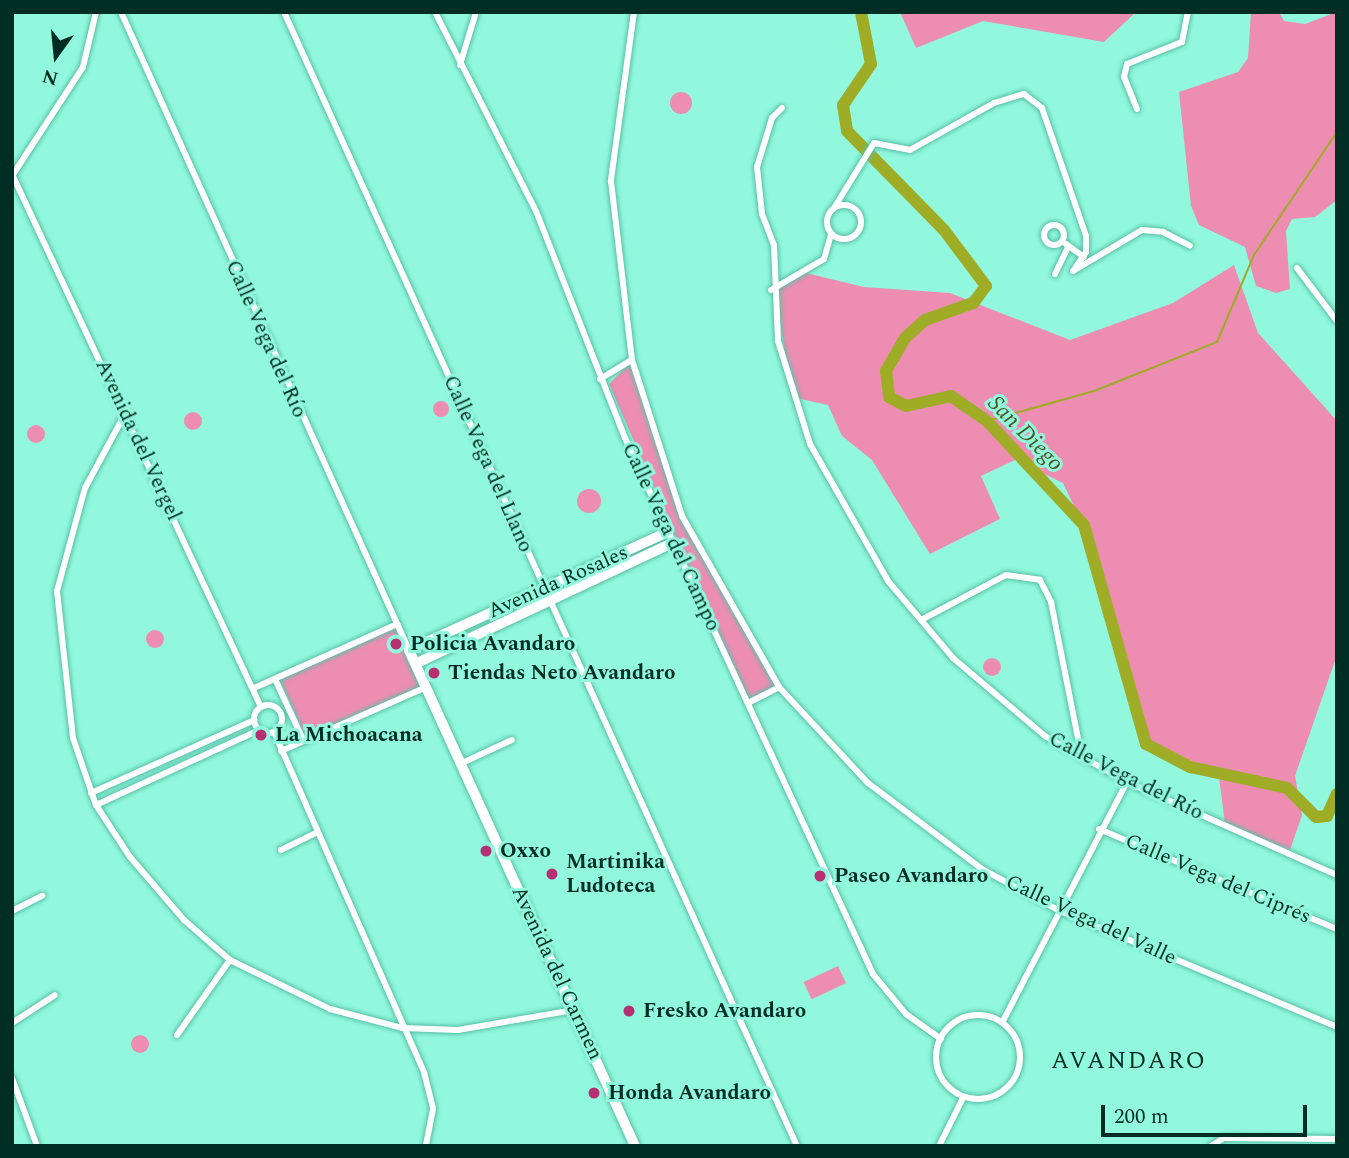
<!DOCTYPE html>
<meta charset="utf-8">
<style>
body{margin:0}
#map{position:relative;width:1349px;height:1158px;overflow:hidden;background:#91f8dd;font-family:Spectral,serif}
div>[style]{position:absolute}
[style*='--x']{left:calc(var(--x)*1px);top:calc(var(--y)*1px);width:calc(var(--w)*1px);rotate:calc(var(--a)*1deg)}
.green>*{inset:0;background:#ed8db2;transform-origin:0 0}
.round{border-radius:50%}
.stream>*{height:2px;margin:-1px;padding:0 1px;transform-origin:1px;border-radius:1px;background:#9fac26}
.river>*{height:12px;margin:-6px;padding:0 6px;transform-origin:6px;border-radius:6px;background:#9fac26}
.roads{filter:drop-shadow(0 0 2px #57c0a7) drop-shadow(0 0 2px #57c0a7)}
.street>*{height:6px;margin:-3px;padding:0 3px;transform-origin:3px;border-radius:3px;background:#fff}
.street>.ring{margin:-3px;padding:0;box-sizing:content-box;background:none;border:6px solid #fff;border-radius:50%}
.secondary>*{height:10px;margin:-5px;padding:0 5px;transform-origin:5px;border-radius:5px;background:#fff}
.dots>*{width:19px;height:19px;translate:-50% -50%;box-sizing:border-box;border:4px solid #91f8dd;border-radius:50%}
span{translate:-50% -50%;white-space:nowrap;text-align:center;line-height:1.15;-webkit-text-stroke:6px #91f8dd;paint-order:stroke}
.street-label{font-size:21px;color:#002e25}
.poi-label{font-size:21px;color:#002e25;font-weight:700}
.left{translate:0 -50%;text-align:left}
.water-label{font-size:23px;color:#505624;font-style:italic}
.quarter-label{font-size:24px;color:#002e25;letter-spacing:2px}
.frame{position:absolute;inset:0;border:14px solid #002e25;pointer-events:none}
.north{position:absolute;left:21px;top:21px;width:70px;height:70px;-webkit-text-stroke:5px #91f8dd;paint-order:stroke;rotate:195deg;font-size:19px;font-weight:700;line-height:28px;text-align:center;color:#002e25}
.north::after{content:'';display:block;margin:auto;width:24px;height:32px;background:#002e25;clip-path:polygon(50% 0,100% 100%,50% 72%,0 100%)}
.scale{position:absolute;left:1101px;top:1105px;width:206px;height:32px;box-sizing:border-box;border:4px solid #002e25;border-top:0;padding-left:9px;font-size:21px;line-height:24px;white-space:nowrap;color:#002e25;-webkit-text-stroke:5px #91f8dd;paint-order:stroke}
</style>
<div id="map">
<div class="green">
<i style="clip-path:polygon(900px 12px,1136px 12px,1104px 42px,983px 21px,916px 48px)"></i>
<i style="clip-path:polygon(1251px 12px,1279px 12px,1284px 21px,1305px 24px,1337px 12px,1337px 200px,1315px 217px,1292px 219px,1286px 231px,1290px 289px,1276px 293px,1256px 286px,1245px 247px,1199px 225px,1191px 206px,1179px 92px,1238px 72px,1248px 58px)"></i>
<i class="round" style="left:670px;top:92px;width:22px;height:22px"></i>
<i style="clip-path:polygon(1234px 265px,1258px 333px,1337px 421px,1337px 655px,1295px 776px,1302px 815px,1290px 850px,1225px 824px,1219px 777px,1156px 756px,1139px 739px,1083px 525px,1063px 483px,1015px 460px,981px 476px,1000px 519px,930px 554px,872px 460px,842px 436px,828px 405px,791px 397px,776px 290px,806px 273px,864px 287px,950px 293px,1070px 340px,1173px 303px)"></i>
<i style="clip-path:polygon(631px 362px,681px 517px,778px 687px,748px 702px,609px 384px)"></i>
<i class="round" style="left:433px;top:401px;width:16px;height:16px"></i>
<i class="round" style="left:184px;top:412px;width:18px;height:18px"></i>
<i class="round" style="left:27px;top:425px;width:18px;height:18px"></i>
<i class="round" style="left:577px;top:489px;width:24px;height:24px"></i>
<i style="left:395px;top:628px;width:64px;height:126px;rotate:66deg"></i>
<i class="round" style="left:146px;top:630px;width:18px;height:18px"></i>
<i class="round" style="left:983px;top:658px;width:18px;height:18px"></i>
<i style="left:838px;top:966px;width:19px;height:38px;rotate:65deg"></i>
<i class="round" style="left:131px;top:1035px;width:18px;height:18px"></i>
</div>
<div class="stream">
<i style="--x:987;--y:421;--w:111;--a:-15.7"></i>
<i style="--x:1094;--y:391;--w:132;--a:-21.7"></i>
<i style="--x:1217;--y:342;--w:95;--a:-67"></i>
<i style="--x:1254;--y:255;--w:148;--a:-56"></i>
</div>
<div class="river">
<i style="--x:861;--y:12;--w:53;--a:79.1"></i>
<i style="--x:871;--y:64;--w:50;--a:124.3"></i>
<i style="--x:843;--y:105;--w:26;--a:81"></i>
<i style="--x:847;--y:131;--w:139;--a:45.6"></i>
<i style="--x:944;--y:230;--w:70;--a:53.1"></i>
<i style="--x:986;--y:286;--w:21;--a:127"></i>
<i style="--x:973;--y:303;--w:51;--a:160.5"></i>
<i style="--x:925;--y:320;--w:27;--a:138"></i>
<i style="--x:905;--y:338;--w:38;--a:120"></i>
<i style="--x:886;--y:371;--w:26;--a:83"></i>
<i style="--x:889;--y:397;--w:19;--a:28"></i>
<i style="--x:906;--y:406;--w:46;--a:-12.5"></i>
<i style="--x:951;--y:396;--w:44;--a:34.8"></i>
<i style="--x:987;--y:421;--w:142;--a:47"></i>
<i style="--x:1084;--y:525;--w:228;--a:74.2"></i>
<i style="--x:1146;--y:744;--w:50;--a:27.6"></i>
<i style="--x:1190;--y:767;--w:99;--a:12.2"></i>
<i style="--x:1287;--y:788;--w:41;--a:45"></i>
<i style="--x:1316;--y:817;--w:11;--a:-5"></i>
<i style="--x:1327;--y:816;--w:24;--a:-66"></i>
</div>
<div class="roads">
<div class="street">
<i style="--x:121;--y:12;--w:700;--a:65.71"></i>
<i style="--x:284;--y:12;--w:1245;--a:65.66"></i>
<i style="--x:435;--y:12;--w:223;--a:63.1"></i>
<i style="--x:536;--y:211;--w:244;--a:68.6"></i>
<i style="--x:625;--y:438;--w:591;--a:65.17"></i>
<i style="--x:873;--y:974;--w:52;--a:50.5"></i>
<i style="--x:906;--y:1014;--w:43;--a:35.5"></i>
<i style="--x:634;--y:12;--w:171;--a:97.8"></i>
<i style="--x:611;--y:181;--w:180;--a:83.3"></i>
<i style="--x:632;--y:360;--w:164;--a:72.2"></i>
<i style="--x:682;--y:516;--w:197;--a:60.4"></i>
<i style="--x:779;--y:687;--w:131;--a:47.2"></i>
<i style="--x:868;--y:783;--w:143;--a:37"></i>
<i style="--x:982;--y:869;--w:89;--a:28.3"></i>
<i style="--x:1060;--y:911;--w:300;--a:22.7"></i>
<i style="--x:460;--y:65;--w:55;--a:-73.2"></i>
<i style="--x:782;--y:108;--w:14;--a:135"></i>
<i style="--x:772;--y:118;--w:51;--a:107"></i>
<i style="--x:757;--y:167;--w:47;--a:83.9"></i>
<i style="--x:762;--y:214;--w:33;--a:69"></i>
<i style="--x:774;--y:245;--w:96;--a:87.6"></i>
<i style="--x:778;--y:341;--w:108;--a:72.7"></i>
<i style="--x:810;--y:444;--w:158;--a:60.3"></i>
<i style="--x:888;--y:581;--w:101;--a:49.8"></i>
<i style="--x:953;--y:658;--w:121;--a:40.3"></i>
<i style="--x:1045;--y:736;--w:94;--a:29.3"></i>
<i style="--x:1127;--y:782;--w:230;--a:23.9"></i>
<i style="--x:1137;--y:109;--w:35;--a:-112"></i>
<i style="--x:1124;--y:77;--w:13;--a:-77"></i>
<i style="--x:1127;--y:64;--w:59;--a:-21.8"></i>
<i style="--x:1182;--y:42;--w:31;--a:-79"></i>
<i style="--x:12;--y:174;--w:588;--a:64.96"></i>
<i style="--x:12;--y:176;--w:130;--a:-56.9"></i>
<i style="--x:83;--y:67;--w:57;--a:-76.7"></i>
<i class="ring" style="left:827px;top:205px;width:28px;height:28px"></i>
<i style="--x:834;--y:208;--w:76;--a:-58.4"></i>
<i style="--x:874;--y:143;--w:37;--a:11"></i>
<i style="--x:910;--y:150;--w:96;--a:-29.2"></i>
<i style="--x:994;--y:103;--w:31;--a:-17"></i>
<i style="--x:1024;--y:94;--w:23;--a:38"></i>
<i style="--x:1042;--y:108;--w:135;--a:71"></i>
<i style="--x:1086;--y:236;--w:16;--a:90"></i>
<i style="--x:1086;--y:252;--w:23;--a:124"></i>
<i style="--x:1073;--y:271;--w:80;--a:-30.7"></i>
<i style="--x:1142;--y:230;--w:21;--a:5"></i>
<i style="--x:1163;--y:232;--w:30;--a:27"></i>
<i class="ring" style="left:1044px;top:225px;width:14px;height:14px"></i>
<i style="--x:1066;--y:244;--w:22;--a:36"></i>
<i style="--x:1297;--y:268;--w:66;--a:53"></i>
<i style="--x:1055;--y:274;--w:30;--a:-64"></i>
<i style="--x:771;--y:290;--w:61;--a:-30.3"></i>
<i style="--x:824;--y:259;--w:26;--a:-74"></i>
<i style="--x:600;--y:379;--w:37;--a:-31"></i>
<i style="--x:126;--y:412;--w:86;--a:118.3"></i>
<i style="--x:85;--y:488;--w:107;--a:105.2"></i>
<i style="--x:57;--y:591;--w:148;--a:83.8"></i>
<i style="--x:73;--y:738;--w:71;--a:71.1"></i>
<i style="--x:96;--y:805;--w:62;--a:56.8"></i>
<i style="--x:130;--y:857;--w:83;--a:49.4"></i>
<i style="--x:184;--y:920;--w:61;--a:41"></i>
<i style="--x:230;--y:960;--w:111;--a:26.1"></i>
<i style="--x:330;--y:1009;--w:74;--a:14.8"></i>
<i style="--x:402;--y:1028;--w:56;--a:2"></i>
<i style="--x:458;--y:1030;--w:118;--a:-9.8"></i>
<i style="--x:921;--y:620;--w:96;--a:-27.9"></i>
<i style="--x:1006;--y:575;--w:34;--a:8"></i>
<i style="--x:1040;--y:580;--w:25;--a:63"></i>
<i style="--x:1051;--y:602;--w:159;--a:78.8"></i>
<i style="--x:275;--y:679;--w:67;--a:65.3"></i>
<i style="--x:254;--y:688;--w:157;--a:-24.1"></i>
<i style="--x:748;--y:703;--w:35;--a:-27"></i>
<i class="ring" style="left:254px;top:705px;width:22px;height:22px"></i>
<i style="--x:274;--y:732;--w:372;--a:66.2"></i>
<i style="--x:424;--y:1072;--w:38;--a:76"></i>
<i style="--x:433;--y:1109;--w:38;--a:101"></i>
<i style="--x:281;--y:751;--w:159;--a:-23.7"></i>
<i style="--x:460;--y:764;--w:57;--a:-24.8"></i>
<i style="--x:91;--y:793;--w:179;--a:-24.1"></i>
<i style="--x:96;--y:805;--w:179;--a:-24.7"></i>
<i style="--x:1099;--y:829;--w:258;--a:22.8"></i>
<i style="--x:281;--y:850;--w:39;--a:-26"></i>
<i style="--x:12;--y:911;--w:34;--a:-27"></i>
<i class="ring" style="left:936px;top:1015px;width:78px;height:78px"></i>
<i style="--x:1003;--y:1021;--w:269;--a:-62.6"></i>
<i style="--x:12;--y:1023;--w:51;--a:-33.1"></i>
<i style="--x:177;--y:1035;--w:92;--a:-54.8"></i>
<i style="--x:12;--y:1078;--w:72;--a:69.8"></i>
<i style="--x:939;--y:1146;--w:54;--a:-63.4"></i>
<i style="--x:1211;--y:1146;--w:15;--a:-32"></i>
<i style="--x:1224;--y:1138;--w:113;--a:0.5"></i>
</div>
<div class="secondary">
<i style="--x:417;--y:663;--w:282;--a:-25.2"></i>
<i style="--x:635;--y:1146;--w:545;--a:-114.5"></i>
<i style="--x:409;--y:650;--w:285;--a:-24.5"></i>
</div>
</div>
<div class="dots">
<i style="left:396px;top:644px;background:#b62f71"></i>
<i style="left:434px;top:673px;background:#b62f71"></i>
<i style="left:261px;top:735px;background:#b62f71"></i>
<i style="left:486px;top:851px;background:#b62f71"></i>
<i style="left:552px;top:874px;background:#b62f71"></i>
<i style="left:820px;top:876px;background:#b62f71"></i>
<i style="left:629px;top:1011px;background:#b62f71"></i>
<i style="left:594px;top:1093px;background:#b62f71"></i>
</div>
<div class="street-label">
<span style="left:266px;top:339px;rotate:66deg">Calle Vega del Río</span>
<span style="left:138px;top:440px;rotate:65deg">Avenida del Vergel</span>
<span style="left:488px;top:464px;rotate:66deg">Calle Vega del Llano</span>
<span style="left:671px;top:537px;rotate:65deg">Calle Vega del Campo</span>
<span style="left:558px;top:582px;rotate:-24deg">Avenida Rosales</span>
<span style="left:1126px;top:776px;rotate:27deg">Calle Vega del Río</span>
<span style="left:1218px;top:879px;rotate:23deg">Calle Vega del Ciprés</span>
<span style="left:1091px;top:920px;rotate:25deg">Calle Vega del Valle</span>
<span style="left:557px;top:973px;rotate:65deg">Avenida del Carmen</span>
</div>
<div class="poi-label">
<span class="left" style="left:410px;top:644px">Policia Avandaro</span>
<span class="left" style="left:448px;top:673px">Tiendas Neto Avandaro</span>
<span class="left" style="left:275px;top:735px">La Michoacana</span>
<span class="left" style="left:500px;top:851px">Oxxo</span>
<span class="left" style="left:566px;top:874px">Martinika<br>Ludoteca</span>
<span class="left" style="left:834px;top:876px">Paseo Avandaro</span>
<span class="left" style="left:643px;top:1011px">Fresko Avandaro</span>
<span class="left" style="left:608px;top:1093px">Honda Avandaro</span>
</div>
<div class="water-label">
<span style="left:1025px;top:434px;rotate:45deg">San Diego</span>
</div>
<div class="quarter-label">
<span style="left:1129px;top:1062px">AVANDARO</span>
</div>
<div class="frame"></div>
<div class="north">N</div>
<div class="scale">200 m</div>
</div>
